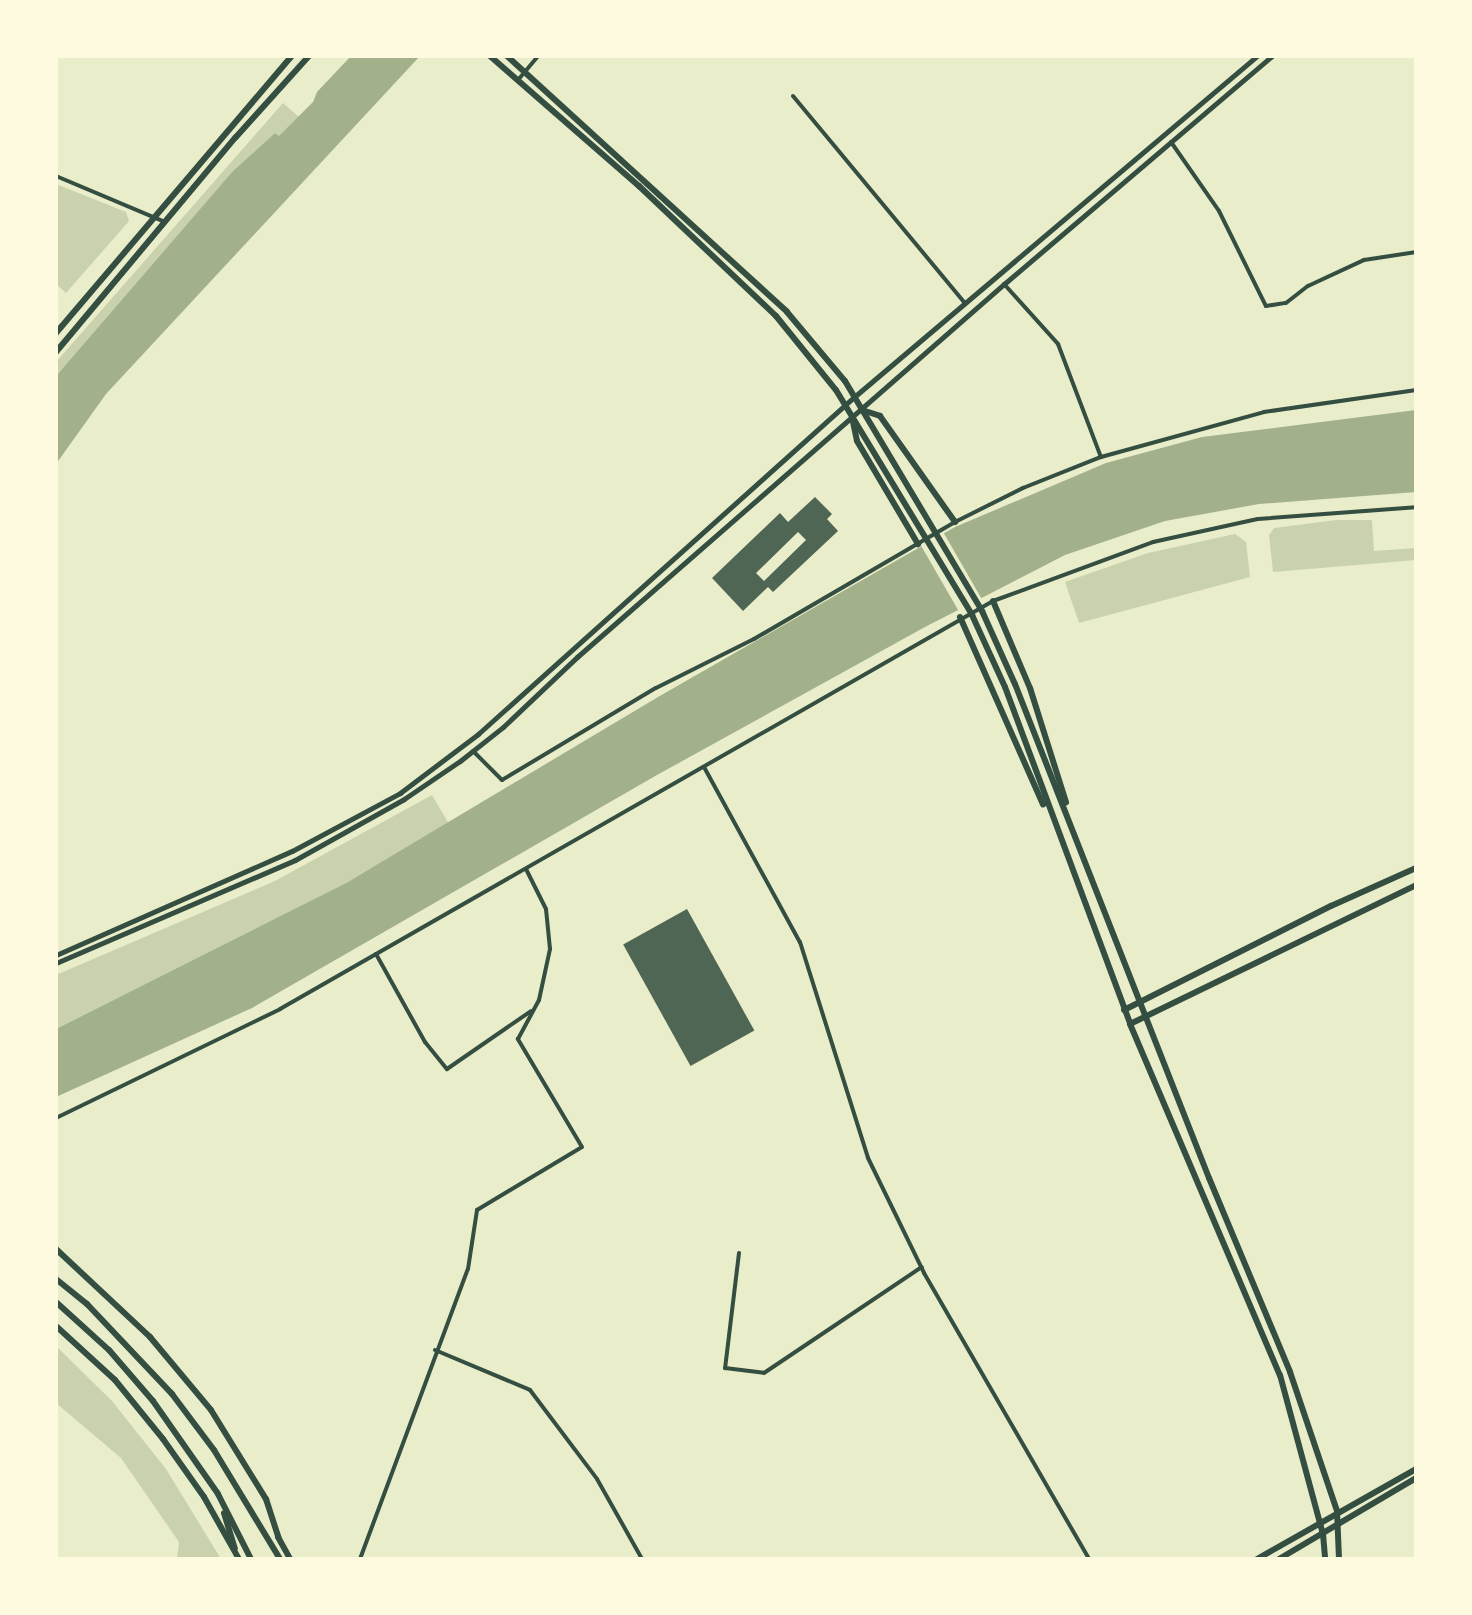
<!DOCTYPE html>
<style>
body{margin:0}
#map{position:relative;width:1472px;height:1615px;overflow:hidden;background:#e9edc9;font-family:"Nunito Sans",sans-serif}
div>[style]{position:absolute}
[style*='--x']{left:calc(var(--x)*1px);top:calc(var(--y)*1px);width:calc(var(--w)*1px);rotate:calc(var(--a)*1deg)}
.green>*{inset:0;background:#cad2ad}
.water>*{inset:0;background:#a3b18a}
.pier>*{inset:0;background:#e9edc9;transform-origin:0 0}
.building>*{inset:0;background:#4f6655;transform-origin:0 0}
.minor>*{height:4px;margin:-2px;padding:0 2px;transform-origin:2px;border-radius:2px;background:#344e41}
.tertiary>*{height:5px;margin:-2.5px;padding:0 2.5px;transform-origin:2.5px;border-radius:2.5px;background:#344e41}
.secondary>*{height:6px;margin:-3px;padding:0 3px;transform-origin:3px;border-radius:3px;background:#344e41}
.primary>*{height:6px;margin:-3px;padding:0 3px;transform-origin:3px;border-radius:3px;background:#344e41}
span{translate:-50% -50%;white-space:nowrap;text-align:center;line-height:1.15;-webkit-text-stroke:7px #fefae0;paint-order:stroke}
.frame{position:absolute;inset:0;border:58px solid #fefae0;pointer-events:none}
</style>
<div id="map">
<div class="green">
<i style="clip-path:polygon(283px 103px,299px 117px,279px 137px,275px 133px,232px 172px,56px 376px,56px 362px)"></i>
<i style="clip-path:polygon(56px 184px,126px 212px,129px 221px,66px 293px,56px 284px)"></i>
<i style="clip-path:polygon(1336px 520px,1372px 520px,1374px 551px,1416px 548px,1416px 560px,1273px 572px,1269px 535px,1274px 528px)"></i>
<i style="clip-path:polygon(1235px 534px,1246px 542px,1250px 577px,1079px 623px,1065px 582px,1148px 553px)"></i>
<i style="clip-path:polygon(432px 795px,449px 824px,348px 882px,56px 1029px,56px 975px,275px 881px)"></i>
<i style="clip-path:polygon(56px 1346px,112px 1401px,166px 1469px,221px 1559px,177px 1559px,179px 1542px,121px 1458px,56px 1403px)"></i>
</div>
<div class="water">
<i style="clip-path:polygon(351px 56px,420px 56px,106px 394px,56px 464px,56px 376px,232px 172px,275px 133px,279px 136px,313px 102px,317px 92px)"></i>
<i style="clip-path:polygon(1416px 410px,1416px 492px,1259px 504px,1165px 521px,1065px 555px,925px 627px,657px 775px,252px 1008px,56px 1097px,56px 1029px,348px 882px,658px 697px,955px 527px,1106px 463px,1202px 437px)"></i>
</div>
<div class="pier">
<i style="left:942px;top:530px;width:83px;height:26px;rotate:60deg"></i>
</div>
<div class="building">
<i style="clip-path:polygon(evenodd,815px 497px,832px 514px,827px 519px,838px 531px,773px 592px,768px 587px,743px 611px,712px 578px,780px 513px,788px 522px,815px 497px,798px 532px,806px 540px,764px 581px,756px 573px,798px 532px)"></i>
<i style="left:687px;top:909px;width:139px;height:73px;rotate:61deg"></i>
</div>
<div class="minor">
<i style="--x:518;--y:80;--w:31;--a:-50"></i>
<i style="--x:793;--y:96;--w:268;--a:50.3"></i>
<i style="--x:1171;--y:142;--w:84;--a:55.2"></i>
<i style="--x:1219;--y:211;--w:106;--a:63.7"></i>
<i style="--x:1266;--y:306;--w:20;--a:-9"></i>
<i style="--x:1286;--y:303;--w:28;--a:-38"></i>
<i style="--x:1308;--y:286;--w:62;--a:-24.9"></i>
<i style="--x:1364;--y:260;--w:53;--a:-8.7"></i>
<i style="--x:56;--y:176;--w:118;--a:22.9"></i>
<i style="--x:1004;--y:284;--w:81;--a:48"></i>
<i style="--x:1058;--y:344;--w:121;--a:69.2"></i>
<i style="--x:473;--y:751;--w:41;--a:45"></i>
<i style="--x:502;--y:780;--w:179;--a:-30.9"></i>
<i style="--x:656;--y:688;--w:110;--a:-26.6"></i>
<i style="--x:754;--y:639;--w:235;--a:-30.2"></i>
<i style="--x:957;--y:521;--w:74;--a:-26.6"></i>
<i style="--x:1023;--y:488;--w:84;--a:-21.7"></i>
<i style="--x:1101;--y:457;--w:169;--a:-15.4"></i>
<i style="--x:1264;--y:412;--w:154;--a:-8.2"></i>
<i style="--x:704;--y:767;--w:200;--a:61.3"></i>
<i style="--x:800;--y:942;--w:226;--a:72.5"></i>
<i style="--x:868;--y:1158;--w:128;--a:64"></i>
<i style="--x:924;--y:1273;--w:330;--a:60"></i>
<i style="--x:376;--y:954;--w:101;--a:60.9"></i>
<i style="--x:425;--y:1042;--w:35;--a:51"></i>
<i style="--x:447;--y:1069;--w:102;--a:-34.6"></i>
<i style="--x:56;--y:1118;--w:249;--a:-25.9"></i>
<i style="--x:280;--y:1009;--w:821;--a:-29.78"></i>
<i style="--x:993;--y:601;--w:171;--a:-20.2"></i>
<i style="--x:1153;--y:542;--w:107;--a:-12.4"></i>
<i style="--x:1258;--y:519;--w:158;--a:-4.3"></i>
<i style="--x:739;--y:1253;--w:116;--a:96.9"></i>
<i style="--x:725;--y:1368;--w:39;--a:7"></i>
<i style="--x:764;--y:1373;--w:190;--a:-33.9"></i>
<i style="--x:435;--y:1350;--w:103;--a:22.8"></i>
<i style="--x:530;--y:1390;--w:111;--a:53"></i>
<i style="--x:597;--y:1479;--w:92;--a:60.6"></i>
<i style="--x:360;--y:1559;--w:309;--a:-69.6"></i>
<i style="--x:468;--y:1269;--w:60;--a:-81.3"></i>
<i style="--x:477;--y:1210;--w:122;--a:-31"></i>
<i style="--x:582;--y:1147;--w:126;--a:-120.7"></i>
<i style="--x:518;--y:1039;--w:44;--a:-61.7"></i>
<i style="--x:539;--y:1000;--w:52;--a:-77.8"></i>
<i style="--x:550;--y:949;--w:40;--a:-95.7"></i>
<i style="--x:546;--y:909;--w:45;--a:-116.6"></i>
</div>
<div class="tertiary">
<i style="--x:56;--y:955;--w:258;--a:-23.8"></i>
<i style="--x:292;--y:851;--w:123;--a:-28.2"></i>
<i style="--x:400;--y:793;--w:98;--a:-37.1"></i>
<i style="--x:478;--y:734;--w:505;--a:-41.87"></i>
<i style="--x:854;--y:397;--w:528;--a:-40.24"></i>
<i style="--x:56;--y:963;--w:260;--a:-23.3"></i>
<i style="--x:295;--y:860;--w:125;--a:-29.2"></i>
<i style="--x:404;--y:799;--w:68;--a:-34.2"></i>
<i style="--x:460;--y:761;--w:55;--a:-38.3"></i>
<i style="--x:503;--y:727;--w:102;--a:-43.4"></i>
<i style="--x:577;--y:657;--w:567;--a:-41.14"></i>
<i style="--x:1004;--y:284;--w:352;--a:-40.4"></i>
</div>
<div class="secondary">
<i style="--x:490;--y:56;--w:198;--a:41.1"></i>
<i style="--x:639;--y:186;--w:189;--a:43.5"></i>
<i style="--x:776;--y:316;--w:95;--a:51"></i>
<i style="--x:836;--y:390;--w:263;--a:58.8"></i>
<i style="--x:972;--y:615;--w:79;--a:65.4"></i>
<i style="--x:1005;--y:687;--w:359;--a:69.6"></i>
<i style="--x:1130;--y:1024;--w:382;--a:66.9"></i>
<i style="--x:1280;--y:1375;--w:165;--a:74.9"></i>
<i style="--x:1323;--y:1534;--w:25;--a:85"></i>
<i style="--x:507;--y:56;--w:379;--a:42.4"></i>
<i style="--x:787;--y:312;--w:90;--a:50"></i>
<i style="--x:845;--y:381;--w:268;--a:59.2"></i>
<i style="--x:982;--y:611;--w:80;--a:65.7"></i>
<i style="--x:1015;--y:684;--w:531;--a:68.56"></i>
<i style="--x:1209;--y:1178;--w:210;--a:67.3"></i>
<i style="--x:1290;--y:1372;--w:147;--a:71.3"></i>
<i style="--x:1337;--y:1511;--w:48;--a:87.6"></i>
<i style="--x:862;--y:410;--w:19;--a:18"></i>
<i style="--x:880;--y:416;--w:130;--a:54.7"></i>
<i style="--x:853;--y:422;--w:19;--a:78"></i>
<i style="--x:857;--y:441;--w:120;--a:59.4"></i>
<i style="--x:993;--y:601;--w:95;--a:67"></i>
<i style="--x:1030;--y:688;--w:120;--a:72.5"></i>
<i style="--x:960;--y:617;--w:205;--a:66.1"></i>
<i style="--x:1257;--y:1559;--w:183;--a:-29.5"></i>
<i style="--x:1279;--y:1559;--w:159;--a:-30.6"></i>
</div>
<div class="primary">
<i style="--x:56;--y:333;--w:364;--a:-49.6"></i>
<i style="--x:56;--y:352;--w:280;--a:-50.1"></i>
<i style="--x:236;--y:137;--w:109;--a:-48"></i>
<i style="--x:1124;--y:1010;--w:232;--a:-26.7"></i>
<i style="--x:1331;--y:906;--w:93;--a:-24.1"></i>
<i style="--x:1130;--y:1024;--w:318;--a:-25.9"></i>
<i style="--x:56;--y:1249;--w:129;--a:43.1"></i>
<i style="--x:150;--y:1337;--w:95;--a:50.1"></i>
<i style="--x:211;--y:1410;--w:105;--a:58.3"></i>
<i style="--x:266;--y:1499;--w:40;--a:72"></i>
<i style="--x:278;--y:1537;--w:25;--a:61"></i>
<i style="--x:56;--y:1279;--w:40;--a:39"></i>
<i style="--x:87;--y:1304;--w:124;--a:46.6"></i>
<i style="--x:172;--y:1394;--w:70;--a:53.1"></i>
<i style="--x:214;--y:1450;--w:127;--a:58.8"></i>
<i style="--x:56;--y:1302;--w:72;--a:42.2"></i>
<i style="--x:109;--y:1350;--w:67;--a:49.2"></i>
<i style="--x:153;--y:1401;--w:113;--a:55"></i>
<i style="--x:218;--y:1494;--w:73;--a:63.1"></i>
<i style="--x:56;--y:1326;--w:80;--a:42.5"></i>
<i style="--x:115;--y:1380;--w:76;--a:50.9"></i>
<i style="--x:163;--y:1439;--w:71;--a:54.7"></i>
<i style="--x:204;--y:1497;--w:71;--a:60.6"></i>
<i style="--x:224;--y:1513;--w:37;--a:73"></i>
</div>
<div class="frame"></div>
</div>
